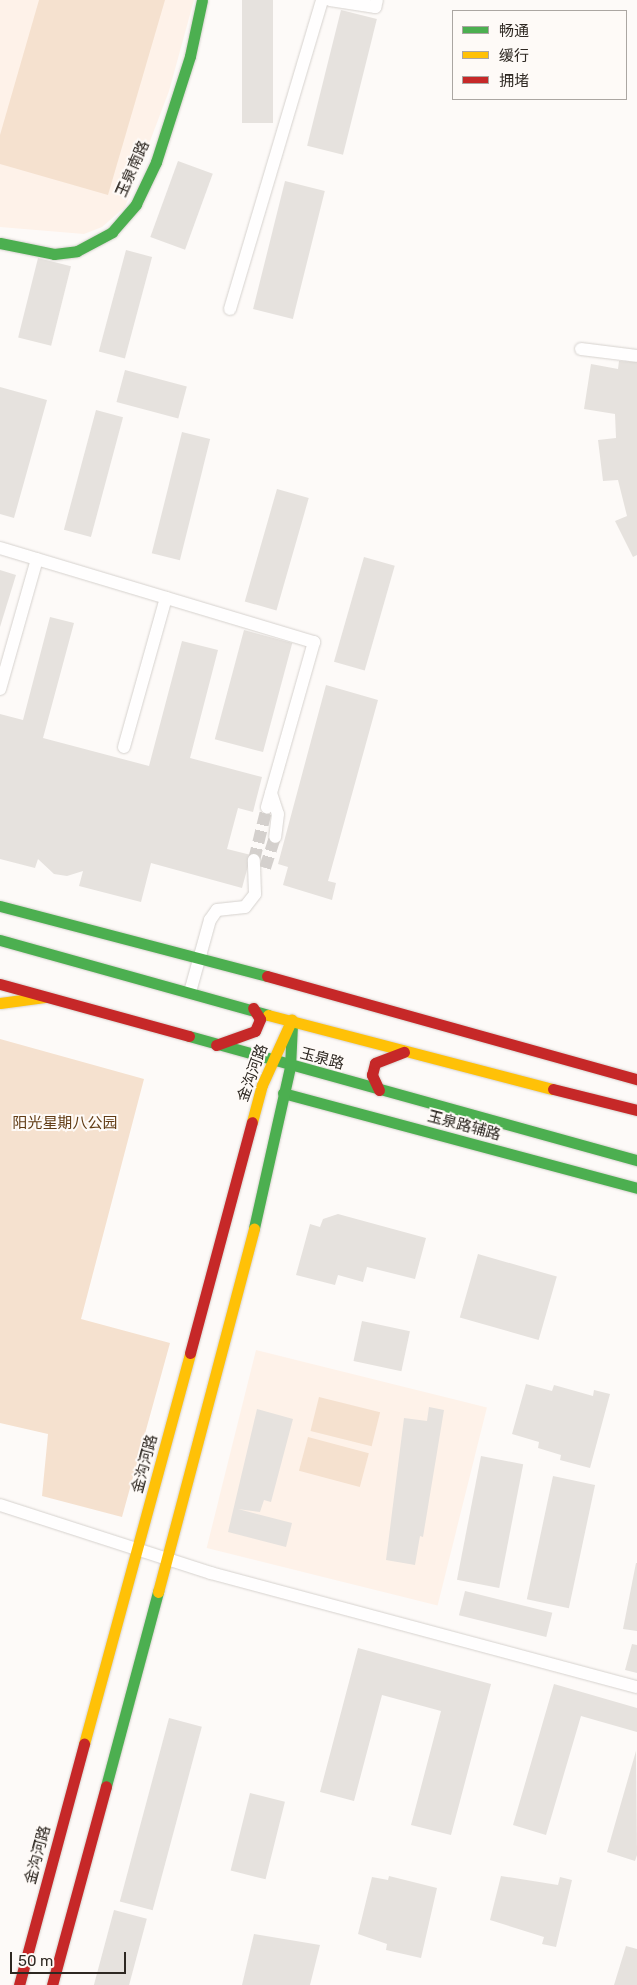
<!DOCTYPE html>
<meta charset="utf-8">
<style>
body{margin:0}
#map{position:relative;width:637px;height:1985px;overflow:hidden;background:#fdfaf8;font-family:Rubik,"Noto Sans SC",sans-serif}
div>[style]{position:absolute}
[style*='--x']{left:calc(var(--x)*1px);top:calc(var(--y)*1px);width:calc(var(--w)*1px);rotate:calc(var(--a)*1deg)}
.built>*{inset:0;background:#fef2e9;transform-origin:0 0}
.green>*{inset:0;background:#f5e1cf;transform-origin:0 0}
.building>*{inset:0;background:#e6e2de;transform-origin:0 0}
.street-tunnel>*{height:12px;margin-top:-6px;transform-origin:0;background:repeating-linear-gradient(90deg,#d4d0cd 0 12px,transparent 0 18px)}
.roads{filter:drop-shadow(0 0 1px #d6d2ce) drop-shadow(0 0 1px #d6d2ce)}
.street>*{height:12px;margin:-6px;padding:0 6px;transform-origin:6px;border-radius:6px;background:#fffefe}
.fast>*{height:11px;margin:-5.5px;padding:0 5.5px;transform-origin:5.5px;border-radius:5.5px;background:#4caf50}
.slow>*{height:11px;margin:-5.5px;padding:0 5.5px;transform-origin:5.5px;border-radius:5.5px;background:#ffc107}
.jam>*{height:11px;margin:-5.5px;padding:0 5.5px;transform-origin:5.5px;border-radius:5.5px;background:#c62828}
span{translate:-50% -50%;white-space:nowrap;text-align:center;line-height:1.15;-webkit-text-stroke:4px #fefaf7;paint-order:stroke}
.street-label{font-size:15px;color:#2e2822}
.park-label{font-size:15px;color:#613c15}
.legend{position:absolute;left:452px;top:10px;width:175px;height:90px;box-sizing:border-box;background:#fefaf7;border:1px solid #aba6a2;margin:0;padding:6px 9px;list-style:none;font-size:15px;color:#2e2822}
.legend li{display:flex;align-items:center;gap:10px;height:25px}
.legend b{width:25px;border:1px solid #aba6a2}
.scale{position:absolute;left:10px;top:1952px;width:116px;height:22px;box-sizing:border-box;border:2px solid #2e2822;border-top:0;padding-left:6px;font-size:15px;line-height:18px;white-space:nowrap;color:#2e2822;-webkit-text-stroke:4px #fefaf7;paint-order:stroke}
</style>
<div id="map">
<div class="built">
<i style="clip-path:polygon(0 0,194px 0,169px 91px,125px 207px,102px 227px,84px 234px,0 227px)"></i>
<i style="left:256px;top:1350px;width:238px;height:204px;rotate:14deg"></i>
</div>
<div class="green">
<i style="clip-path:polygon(39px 0,165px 0,108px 195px,0 164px,0 135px)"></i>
<i style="clip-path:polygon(0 1039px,144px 1079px,81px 1319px,170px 1343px,122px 1517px,42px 1496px,48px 1434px,0 1423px)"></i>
<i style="left:319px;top:1397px;width:63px;height:35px;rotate:14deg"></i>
<i style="left:308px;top:1437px;width:63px;height:35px;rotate:15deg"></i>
</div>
<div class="building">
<i style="left:242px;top:0;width:31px;height:123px"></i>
<i style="left:341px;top:10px;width:37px;height:140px;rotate:14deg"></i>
<i style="left:178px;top:161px;width:37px;height:81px;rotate:20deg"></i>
<i style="left:285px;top:181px;width:41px;height:132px;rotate:14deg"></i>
<i style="left:126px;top:250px;width:27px;height:105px;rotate:15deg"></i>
<i style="left:38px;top:258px;width:34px;height:82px;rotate:14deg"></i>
<i style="clip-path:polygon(619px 361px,637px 362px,637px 555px,633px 557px,615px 521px,627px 516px,618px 480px,603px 481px,598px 440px,616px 438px,615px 414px,584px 409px,591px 364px,618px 369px)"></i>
<i style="left:125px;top:370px;width:64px;height:33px;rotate:15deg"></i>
<i style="clip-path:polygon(0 387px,47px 400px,14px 518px,0 514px)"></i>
<i style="left:96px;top:410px;width:28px;height:124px;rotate:15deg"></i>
<i style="left:182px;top:432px;width:29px;height:125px;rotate:14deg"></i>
<i style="left:277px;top:489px;width:33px;height:117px;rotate:16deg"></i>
<i style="left:364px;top:557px;width:32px;height:109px;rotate:16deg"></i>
<i style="clip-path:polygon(0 570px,16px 575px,0 627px)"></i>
<i style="clip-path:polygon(50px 617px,74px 623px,43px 738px,149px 766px,182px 641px,218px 650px,190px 758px,262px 777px,253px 812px,238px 808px,227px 849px,251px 855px,242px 888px,151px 863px,141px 902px,79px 886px,83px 871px,67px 876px,54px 874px,38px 859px,35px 868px,0 859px,0 714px,23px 720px)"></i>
<i style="left:244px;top:630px;width:50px;height:113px;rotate:15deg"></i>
<i style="clip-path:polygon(326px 685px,378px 700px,328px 881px,336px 883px,332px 900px,283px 885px,288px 867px,278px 864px)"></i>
<i style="clip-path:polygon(338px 1214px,426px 1238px,415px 1279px,367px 1267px,363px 1282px,338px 1275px,335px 1285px,296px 1275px,310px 1224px,320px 1227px,323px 1219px)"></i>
<i style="left:478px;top:1254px;width:82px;height:66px;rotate:16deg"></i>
<i style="left:362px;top:1321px;width:49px;height:41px;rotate:12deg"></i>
<i style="clip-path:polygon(526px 1384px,552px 1391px,554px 1385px,593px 1396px,594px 1390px,610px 1394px,590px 1468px,560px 1460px,561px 1455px,538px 1448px,539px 1442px,512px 1434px)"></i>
<i style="clip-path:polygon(429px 1407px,444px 1410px,423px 1537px,420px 1536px,415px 1565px,386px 1560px,404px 1418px,427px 1421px)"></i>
<i style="clip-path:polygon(257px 1409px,293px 1419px,271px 1502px,264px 1500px,260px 1512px,238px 1509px,292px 1523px,286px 1547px,228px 1532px)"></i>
<i style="left:481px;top:1456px;width:43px;height:126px;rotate:11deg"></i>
<i style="left:553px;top:1476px;width:43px;height:126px;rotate:12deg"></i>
<i style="clip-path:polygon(636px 1563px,637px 1563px,637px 1631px,623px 1629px)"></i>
<i style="left:465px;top:1591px;width:90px;height:25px;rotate:14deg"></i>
<i style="clip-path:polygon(632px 1644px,637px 1645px,637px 1673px,625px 1670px)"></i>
<i style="clip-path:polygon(358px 1648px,491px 1684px,451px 1835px,411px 1825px,441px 1711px,382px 1695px,354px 1801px,320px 1792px)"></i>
<i style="clip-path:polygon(554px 1684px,637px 1708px,637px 1732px,581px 1716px,546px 1835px,513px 1825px)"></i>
<i style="left:169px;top:1718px;width:34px;height:190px;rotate:15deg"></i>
<i style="clip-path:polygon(636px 1751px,637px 1855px,635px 1861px,607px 1852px)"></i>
<i style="left:250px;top:1793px;width:36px;height:80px;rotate:14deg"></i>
<i style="clip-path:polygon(389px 1876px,437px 1888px,421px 1958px,386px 1950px,387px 1944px,358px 1934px,372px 1877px,388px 1880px)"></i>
<i style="clip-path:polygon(501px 1876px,558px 1885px,560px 1877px,572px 1880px,556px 1947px,542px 1944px,544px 1937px,490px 1920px)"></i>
<i style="left:114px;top:1910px;width:34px;height:78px;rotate:15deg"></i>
<i style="clip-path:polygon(254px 1934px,320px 1945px,310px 1985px,242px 1985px)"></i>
<i style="clip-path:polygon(626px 1946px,637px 1949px,637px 1985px,614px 1985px)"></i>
</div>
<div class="street-tunnel">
<i style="--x:254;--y:860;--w:55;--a:-76.2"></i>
<i style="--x:265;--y:868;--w:33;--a:-72"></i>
</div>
<div class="roads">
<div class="street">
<i style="--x:330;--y:0;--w:46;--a:8.8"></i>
<i style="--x:375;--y:7;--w:7;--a:-74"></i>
<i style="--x:230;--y:309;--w:322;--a:-73.4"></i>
<i style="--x:581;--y:349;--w:56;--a:7.1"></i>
<i style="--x:0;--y:548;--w:328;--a:16.7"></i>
<i style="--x:314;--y:642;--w:172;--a:105.9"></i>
<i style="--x:0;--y:689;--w:135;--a:-74.1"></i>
<i style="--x:124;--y:747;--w:155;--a:-74.3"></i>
<i style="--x:271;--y:793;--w:22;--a:72"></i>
<i style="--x:278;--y:814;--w:23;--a:97"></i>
<i style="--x:190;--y:992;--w:75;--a:-74.5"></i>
<i style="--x:210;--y:920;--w:12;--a:-55"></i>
<i style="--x:217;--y:910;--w:28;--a:-6"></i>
<i style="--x:245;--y:907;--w:16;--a:-52"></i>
<i style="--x:255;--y:894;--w:34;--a:-92"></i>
<i style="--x:0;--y:1505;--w:222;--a:17.9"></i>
<i style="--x:211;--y:1573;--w:441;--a:15"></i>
</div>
<div class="fast">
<i style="--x:0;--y:243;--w:55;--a:11.5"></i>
<i style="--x:54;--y:254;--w:23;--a:-7"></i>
<i style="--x:77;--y:251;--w:40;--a:-28"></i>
<i style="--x:112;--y:232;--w:37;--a:-49"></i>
<i style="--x:136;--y:204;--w:47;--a:-64.5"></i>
<i style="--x:156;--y:162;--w:111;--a:-72.2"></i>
<i style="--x:190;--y:56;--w:57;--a:-77.9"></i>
<i style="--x:0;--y:906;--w:276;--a:14.7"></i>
<i style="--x:0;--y:940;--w:278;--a:15.6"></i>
<i style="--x:189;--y:1036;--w:465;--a:15.5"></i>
<i style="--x:283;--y:1093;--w:367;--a:15"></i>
<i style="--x:254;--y:1228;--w:165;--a:-77.4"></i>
<i style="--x:290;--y:1067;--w:43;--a:-87.3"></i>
<i style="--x:106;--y:1786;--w:201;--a:-75"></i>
</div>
<div class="slow">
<i style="--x:0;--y:1003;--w:45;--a:-7.6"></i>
<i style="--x:268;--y:1015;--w:294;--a:14.6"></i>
<i style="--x:252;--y:1122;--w:38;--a:-75"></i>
<i style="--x:262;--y:1085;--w:72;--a:-65.6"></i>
<i style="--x:158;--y:1592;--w:376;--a:-75.2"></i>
<i style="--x:84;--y:1744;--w:405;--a:-74.8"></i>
</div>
<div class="jam">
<i style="--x:267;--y:976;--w:384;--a:15.6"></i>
<i style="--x:0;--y:984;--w:196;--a:15.4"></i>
<i style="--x:216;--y:1045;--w:41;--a:-19.7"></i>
<i style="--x:255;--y:1031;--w:13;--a:-67"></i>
<i style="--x:260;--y:1019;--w:13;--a:-122"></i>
<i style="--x:553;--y:1089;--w:87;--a:14"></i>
<i style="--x:379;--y:1090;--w:17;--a:-115"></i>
<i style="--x:372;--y:1075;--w:12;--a:-76"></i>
<i style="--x:375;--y:1063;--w:31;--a:-21"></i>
<i style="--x:190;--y:1353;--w:239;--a:-75"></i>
<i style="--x:19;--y:1985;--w:250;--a:-74.9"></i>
<i style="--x:52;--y:1985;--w:206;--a:-74.8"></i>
</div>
</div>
<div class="street-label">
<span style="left:133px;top:169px;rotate:-66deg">玉泉南路</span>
<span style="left:322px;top:1059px;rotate:15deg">玉泉路</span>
<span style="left:253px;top:1073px;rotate:-70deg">金沟河路</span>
<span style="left:464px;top:1126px;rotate:15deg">玉泉路辅路</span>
<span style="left:145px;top:1464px;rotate:-75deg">金沟河路</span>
<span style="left:38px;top:1855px;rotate:-75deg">金沟河路</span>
</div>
<div class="park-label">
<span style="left:65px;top:1124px">阳光星期八公园</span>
</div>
<ul class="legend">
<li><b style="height:6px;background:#4caf50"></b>畅通</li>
<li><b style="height:6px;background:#ffc107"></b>缓行</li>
<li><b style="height:6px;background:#c62828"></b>拥堵</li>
</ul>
<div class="scale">50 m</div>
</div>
